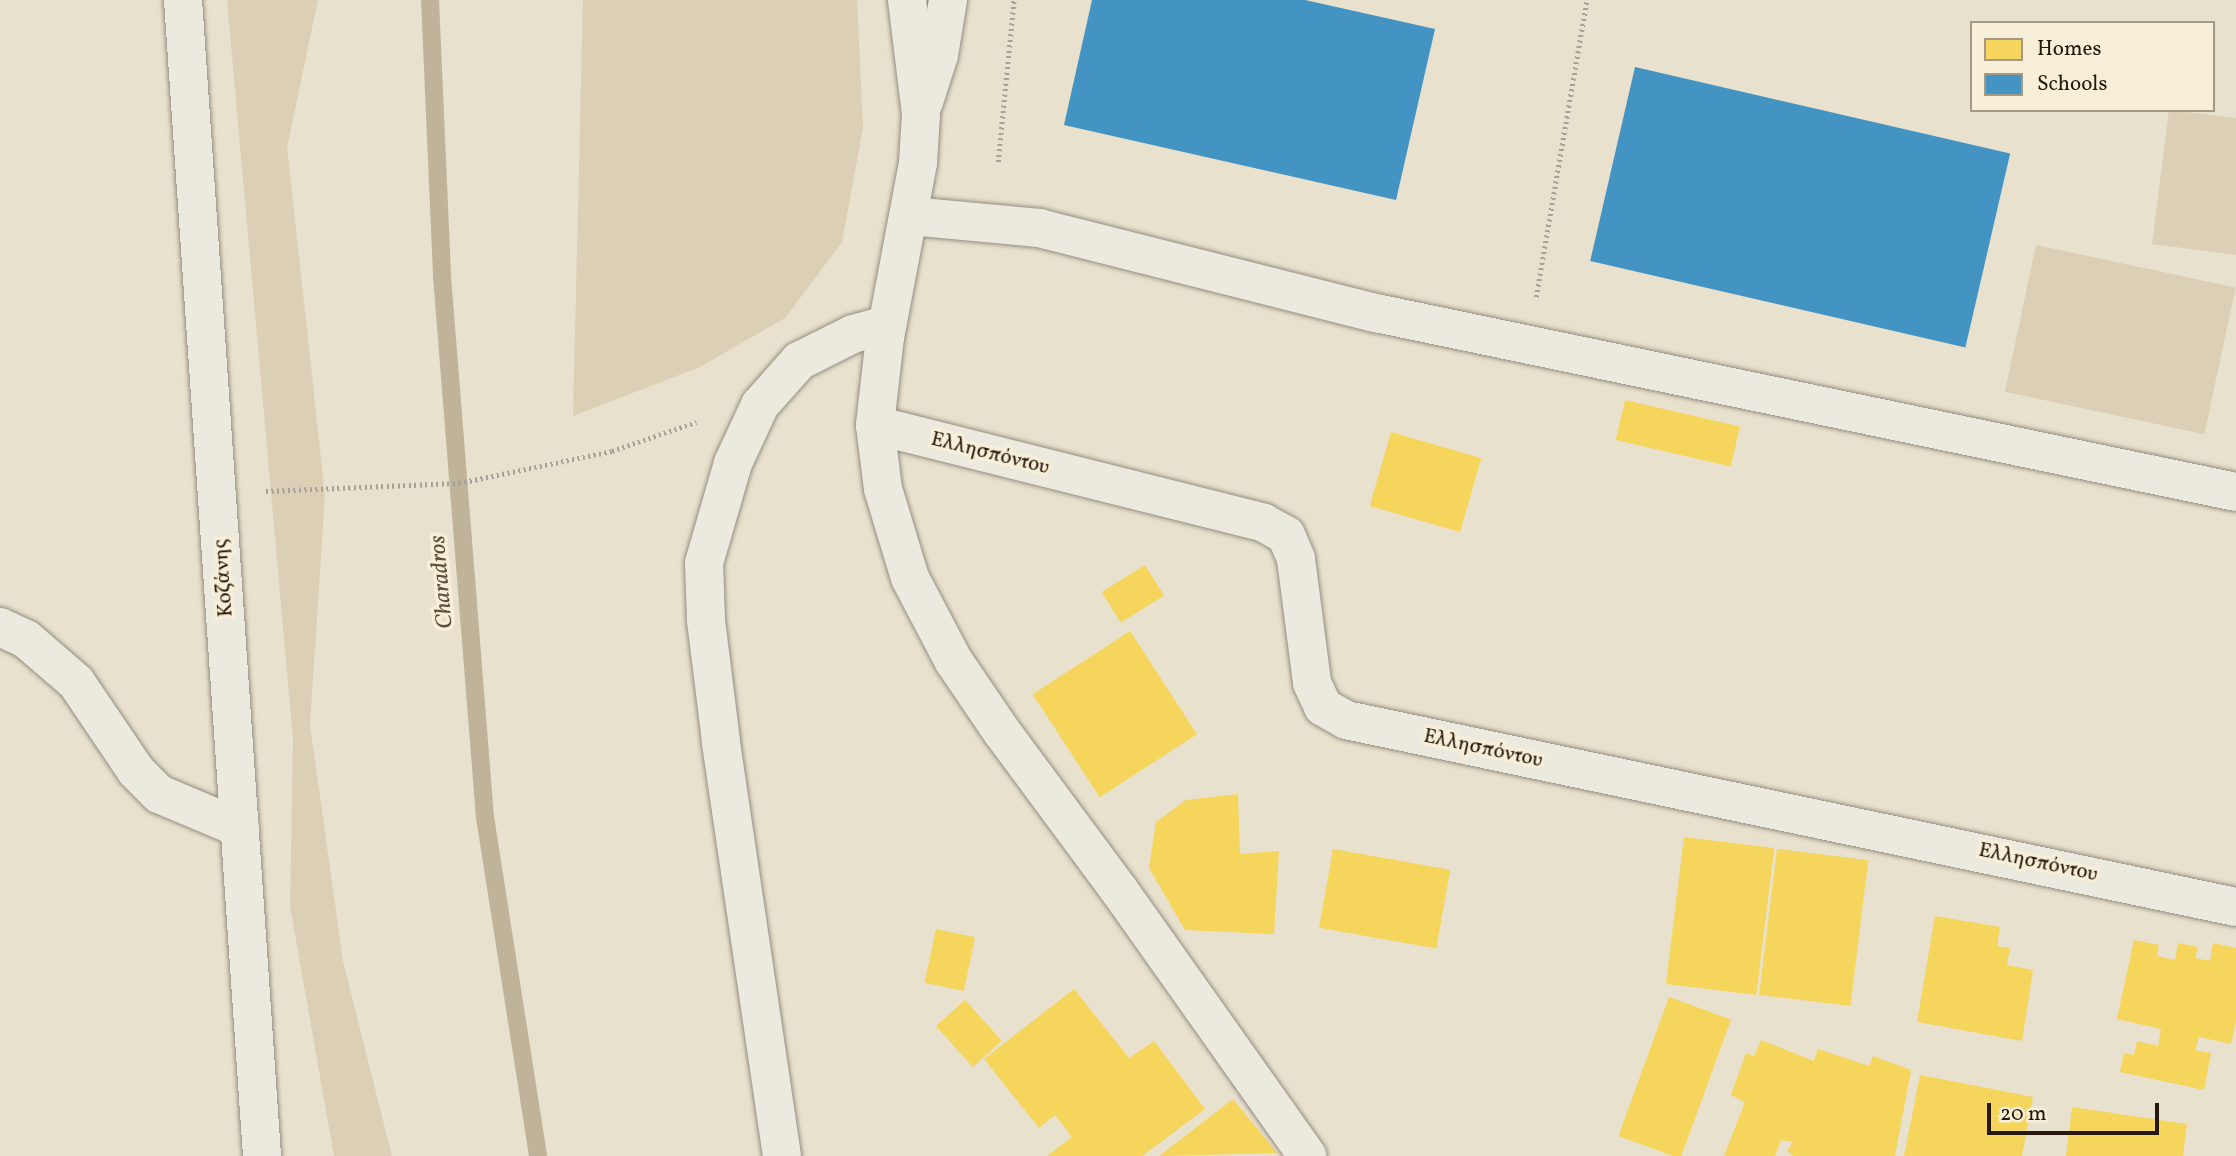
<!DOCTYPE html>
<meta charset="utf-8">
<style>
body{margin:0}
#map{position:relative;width:2236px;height:1156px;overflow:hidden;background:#e8e1cd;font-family:Vollkorn,serif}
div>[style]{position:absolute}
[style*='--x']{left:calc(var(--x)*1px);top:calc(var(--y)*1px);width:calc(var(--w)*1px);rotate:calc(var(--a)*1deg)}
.green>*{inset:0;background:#dbd0b6;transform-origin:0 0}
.homes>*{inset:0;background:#f6d55c;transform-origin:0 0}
.schools>*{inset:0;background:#4393c3;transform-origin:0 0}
.stream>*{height:18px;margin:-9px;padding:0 9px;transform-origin:9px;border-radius:9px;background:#bfb49a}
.path>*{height:4.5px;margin-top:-2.25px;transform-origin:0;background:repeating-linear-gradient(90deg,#a6a199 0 2px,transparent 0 5.5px)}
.roads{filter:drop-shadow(0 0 2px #948e82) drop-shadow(0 0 2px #948e82)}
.minor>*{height:38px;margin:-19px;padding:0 19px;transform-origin:19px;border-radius:19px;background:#ece9de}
.tertiary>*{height:38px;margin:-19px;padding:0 19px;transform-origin:19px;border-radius:19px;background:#ece9de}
.secondary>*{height:38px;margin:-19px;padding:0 19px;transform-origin:19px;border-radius:19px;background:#ece9de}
span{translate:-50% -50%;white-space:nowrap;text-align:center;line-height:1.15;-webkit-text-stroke:7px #f7efd7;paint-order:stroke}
.street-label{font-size:21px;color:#27180d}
.water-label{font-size:23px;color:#5d4e3d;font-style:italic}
.legend{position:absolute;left:1970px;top:21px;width:245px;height:91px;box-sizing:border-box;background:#f7efd7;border:2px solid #a49986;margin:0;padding:9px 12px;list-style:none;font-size:21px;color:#27180d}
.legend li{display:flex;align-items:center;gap:14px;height:35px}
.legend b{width:35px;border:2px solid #a49986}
.scale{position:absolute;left:1987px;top:1103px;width:172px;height:32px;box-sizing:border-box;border:4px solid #27180d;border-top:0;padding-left:9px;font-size:21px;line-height:24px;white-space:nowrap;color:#27180d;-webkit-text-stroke:5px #f7efd7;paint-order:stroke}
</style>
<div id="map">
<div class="green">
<i style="clip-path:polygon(227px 0,318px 0,287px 147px,325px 495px,310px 725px,343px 961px,392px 1156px,334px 1156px,290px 906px,293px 739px)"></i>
<i style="clip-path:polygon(583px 0,857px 0,863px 128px,842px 242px,785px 318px,700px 367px,573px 416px)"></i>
<i style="clip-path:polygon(2169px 110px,2236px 118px,2236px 255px,2152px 244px)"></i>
<i style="left:2036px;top:245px;width:204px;height:150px;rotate:12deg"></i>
</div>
<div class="homes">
<i style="left:1625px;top:400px;width:118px;height:41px;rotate:13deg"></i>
<i style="left:1391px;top:432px;width:94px;height:77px;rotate:16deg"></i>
<i style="left:1145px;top:565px;width:36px;height:51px;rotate:58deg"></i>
<i style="left:1130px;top:631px;width:123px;height:116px;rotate:57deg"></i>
<i style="clip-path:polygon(1238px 794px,1240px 854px,1279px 851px,1274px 934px,1185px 930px,1149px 868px,1156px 822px,1186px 800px)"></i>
<i style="left:1684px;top:837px;width:91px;height:148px;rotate:7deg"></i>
<i style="left:1333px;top:849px;width:119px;height:80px;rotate:10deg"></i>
<i style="left:1777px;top:849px;width:92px;height:147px;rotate:7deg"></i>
<i style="clip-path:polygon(1935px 916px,2000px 927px,1997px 946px,2010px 948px,2007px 965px,2033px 970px,2022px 1041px,1917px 1022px)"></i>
<i style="left:936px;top:929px;width:40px;height:55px;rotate:12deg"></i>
<i style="clip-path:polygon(2134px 940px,2159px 945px,2157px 956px,2175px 960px,2178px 943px,2198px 947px,2195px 958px,2210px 961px,2213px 943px,2236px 948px,2236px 1021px,2231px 1044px,2199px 1037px,2195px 1050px,2211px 1053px,2204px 1090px,2120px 1072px,2124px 1053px,2134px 1055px,2137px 1041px,2158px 1046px,2161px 1029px,2117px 1019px)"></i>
<i style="clip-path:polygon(1074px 989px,1129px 1058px,1154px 1041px,1205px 1109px,1142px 1156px,1047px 1156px,1072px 1137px,1055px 1115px,1039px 1128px,984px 1059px)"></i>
<i style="left:1669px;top:997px;width:66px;height:148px;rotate:20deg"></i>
<i style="left:965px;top:1000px;width:55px;height:39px;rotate:48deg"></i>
<i style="clip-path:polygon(1761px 1040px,1814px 1061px,1818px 1049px,1869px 1066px,1873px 1056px,1911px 1070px,1895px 1156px,1794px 1156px,1787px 1151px,1793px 1142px,1781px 1140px,1775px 1156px,1724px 1156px,1745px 1102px,1731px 1095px,1746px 1053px,1754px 1056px)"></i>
<i style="clip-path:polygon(1920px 1075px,2033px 1097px,2022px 1156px,1904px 1156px)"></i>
<i style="clip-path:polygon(1233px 1099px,1277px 1153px,1159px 1156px)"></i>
<i style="clip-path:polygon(2072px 1107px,2187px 1124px,2183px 1156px,2066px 1156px)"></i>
</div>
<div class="schools">
<i style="clip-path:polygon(1092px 0,1305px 0,1435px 29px,1396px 200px,1064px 125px)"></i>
<i style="left:1635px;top:67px;width:385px;height:199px;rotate:13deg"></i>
</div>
<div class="stream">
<i style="--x:430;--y:0;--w:276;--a:87.5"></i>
<i style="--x:442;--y:276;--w:543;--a:85.46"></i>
<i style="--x:485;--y:817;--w:343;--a:81.1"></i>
</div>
<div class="path">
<i style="--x:998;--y:162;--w:163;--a:-84.4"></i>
<i style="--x:1536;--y:297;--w:301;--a:-80.3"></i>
<i style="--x:266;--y:491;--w:193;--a:-2.4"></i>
<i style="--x:459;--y:483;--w:156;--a:-11.8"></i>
<i style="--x:612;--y:451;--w:89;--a:-19"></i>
</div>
<div class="roads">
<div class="minor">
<i style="--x:910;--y:216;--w:130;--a:5.3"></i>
<i style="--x:1039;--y:228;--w:348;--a:14.2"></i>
<i style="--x:1376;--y:313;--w:878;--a:11.76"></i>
<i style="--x:875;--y:425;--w:401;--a:14.1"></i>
<i style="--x:1264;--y:523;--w:25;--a:29"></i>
<i style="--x:1286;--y:535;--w:26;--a:67"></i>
<i style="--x:1296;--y:559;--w:125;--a:82.6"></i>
<i style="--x:1312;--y:683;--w:26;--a:65"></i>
<i style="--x:1323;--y:707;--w:26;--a:29"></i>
<i style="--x:1346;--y:720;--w:909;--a:11.87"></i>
<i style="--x:0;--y:627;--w:29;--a:25"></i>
<i style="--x:26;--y:639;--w:66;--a:40.7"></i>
<i style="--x:76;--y:682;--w:107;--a:56"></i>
<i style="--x:136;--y:771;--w:33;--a:45"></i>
<i style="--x:159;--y:794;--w:88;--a:22.8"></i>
<i style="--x:782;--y:1156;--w:419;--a:-98.4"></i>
<i style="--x:721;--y:741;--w:122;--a:-97.1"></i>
<i style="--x:706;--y:620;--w:57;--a:-92"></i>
<i style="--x:704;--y:563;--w:104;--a:-73.8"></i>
<i style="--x:733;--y:463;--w:64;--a:-65"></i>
<i style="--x:760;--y:405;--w:59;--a:-48.4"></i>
<i style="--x:799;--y:361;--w:60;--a:-26.6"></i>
<i style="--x:853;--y:334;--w:35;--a:-15"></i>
</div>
<div class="tertiary">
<i style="--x:183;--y:0;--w:1159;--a:86.09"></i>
</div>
<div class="secondary">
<i style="--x:907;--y:0;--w:115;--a:83"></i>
<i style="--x:921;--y:114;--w:49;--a:93.5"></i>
<i style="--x:918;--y:163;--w:177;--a:100.7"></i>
<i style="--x:885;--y:337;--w:89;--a:96.5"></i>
<i style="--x:875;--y:425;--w:64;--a:82.9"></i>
<i style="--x:883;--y:489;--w:93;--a:73.1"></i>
<i style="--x:910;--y:578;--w:93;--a:62.3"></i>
<i style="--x:953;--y:660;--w:87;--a:55.8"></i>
<i style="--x:1002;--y:732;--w:197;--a:53.5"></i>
<i style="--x:1119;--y:890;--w:326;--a:54.7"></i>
<i style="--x:924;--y:102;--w:49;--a:-72.3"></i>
<i style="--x:939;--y:55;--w:56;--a:-80.7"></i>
</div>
</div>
<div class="street-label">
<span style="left:990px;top:454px;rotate:14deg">Ελλησπόντου</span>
<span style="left:224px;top:578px;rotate:-94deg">Κοζάνης</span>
<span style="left:1483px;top:749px;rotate:12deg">Ελλησπόντου</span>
<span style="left:2038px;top:863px;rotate:12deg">Ελλησπόντου</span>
</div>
<div class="water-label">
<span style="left:442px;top:582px;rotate:-95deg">Charadros</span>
</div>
<ul class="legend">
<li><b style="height:19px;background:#f6d55c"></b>Homes</li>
<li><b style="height:19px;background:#4393c3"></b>Schools</li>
</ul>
<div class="scale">20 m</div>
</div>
